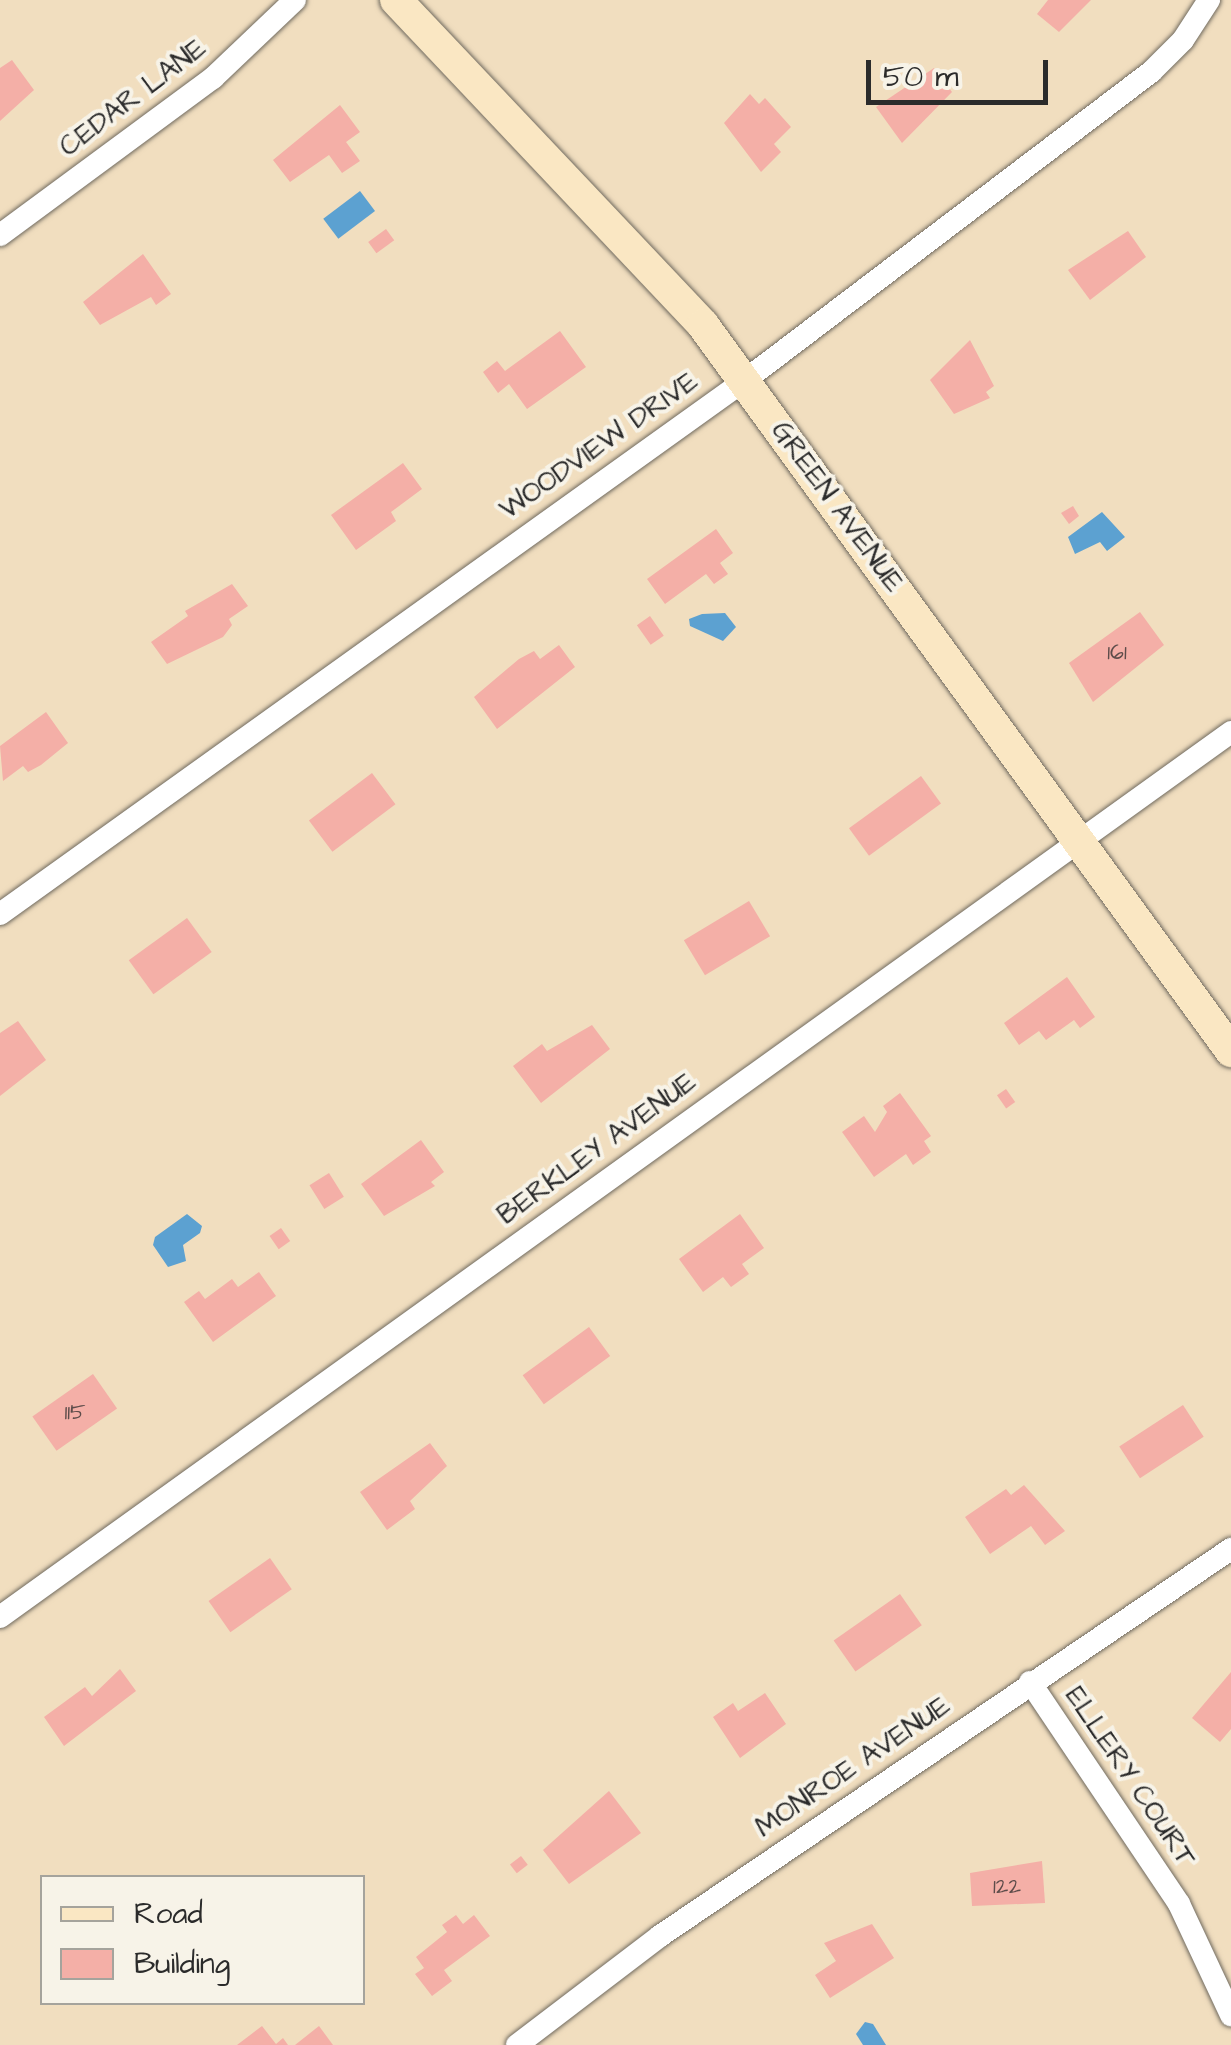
<!DOCTYPE html>
<style>
body{margin:0}
#map{position:relative;width:1231px;height:2045px;overflow:hidden;background:#f1debf;font-family:"Architects Daughter",sans-serif}
div>[style]{position:absolute}
[style*='--x']{left:calc(var(--x)*1px);top:calc(var(--y)*1px);width:calc(var(--w)*1px);rotate:calc(var(--a)*1deg)}
.water>*{inset:0;background:#5ca1d1;transform-origin:0 0}
.building>*{inset:0;background:#f4afa7;transform-origin:0 0}
.roads{filter:drop-shadow(0 0 2px #706a5f) drop-shadow(0 0 2px #706a5f)}
.street>*{height:22px;margin:-11px;padding:0 11px;transform-origin:11px;border-radius:11px;background:#fff}
.secondary>*{height:32px;margin:-16px;padding:0 16px;transform-origin:16px;border-radius:16px;background:#fae7c3}
span{translate:-50% -50%;white-space:nowrap;text-align:center;line-height:1.15;-webkit-text-stroke:8px #f7f3e8;paint-order:stroke}
.number-label{font-size:22px;color:#5d4c4a}
.number-label span{-webkit-text-stroke-width:0}
.street-label{font-size:28px;color:#2b2b2b}
.legend{position:absolute;left:40px;top:1875px;width:325px;height:130px;box-sizing:border-box;background:#f7f3e8;border:2px solid #a5a39c;margin:0;padding:12px 18px;list-style:none;font-size:30px;color:#2b2b2b}
.legend li{display:flex;align-items:center;gap:20px;height:50px}
.legend b{width:50px;border:2px solid #a5a39c}
.scale{position:absolute;left:866px;top:60px;width:182px;height:45px;box-sizing:border-box;border:5px solid #2b2b2b;border-top:0;padding-left:12px;font-size:30px;line-height:35px;white-space:nowrap;color:#2b2b2b;-webkit-text-stroke:8px #f7f3e8;paint-order:stroke}
</style>
<div id="map">
<div class="water">
<i style="left:360px;top:191px;width:25px;height:46px;rotate:53deg"></i>
<i style="clip-path:polygon(1102px 512px,1125px 537px,1107px 551px,1100px 542px,1075px 554px,1068px 537px)"></i>
<i style="clip-path:polygon(725px 613px,736px 627px,723px 641px,690px 626px,689px 619px,702px 614px)"></i>
<i style="clip-path:polygon(187px 1214px,202px 1226px,200px 1233px,183px 1245px,186px 1261px,168px 1267px,153px 1245px,155px 1237px)"></i>
<i style="clip-path:polygon(865px 2022px,873px 2024px,886px 2045px,863px 2045px,856px 2034px)"></i>
</div>
<div class="building">
<i style="clip-path:polygon(1048px 0,1091px 0,1059px 32px,1037px 14px)"></i>
<i style="clip-path:polygon(12px 60px,34px 90px,0 121px,0 68px)"></i>
<i style="clip-path:polygon(934px 68px,952px 92px,902px 143px,876px 107px)"></i>
<i style="clip-path:polygon(750px 94px,759px 104px,765px 98px,791px 127px,774px 144px,781px 152px,761px 172px,724px 123px)"></i>
<i style="clip-path:polygon(340px 105px,360px 132px,346px 142px,360px 161px,342px 173px,329px 155px,290px 182px,273px 160px)"></i>
<i style="left:386px;top:229px;width:14px;height:22px;rotate:54deg"></i>
<i style="clip-path:polygon(1128px 231px,1146px 257px,1090px 300px,1068px 270px)"></i>
<i style="clip-path:polygon(143px 254px,171px 294px,156px 305px,151px 297px,100px 325px,83px 302px)"></i>
<i style="clip-path:polygon(560px 331px,586px 367px,527px 409px,509px 384px,498px 393px,483px 372px,497px 361px,505px 371px)"></i>
<i style="clip-path:polygon(970px 340px,994px 386px,986px 392px,990px 398px,954px 414px,930px 380px)"></i>
<i style="clip-path:polygon(403px 463px,422px 489px,391px 512px,396px 521px,356px 550px,331px 515px)"></i>
<i style="clip-path:polygon(1073px 506px,1079px 516px,1069px 524px,1061px 513px)"></i>
<i style="clip-path:polygon(716px 529px,733px 553px,720px 563px,728px 574px,714px 584px,706px 574px,665px 604px,647px 579px)"></i>
<i style="clip-path:polygon(232px 584px,248px 606px,229px 619px,232px 625px,223px 637px,167px 664px,151px 642px,188px 616px,185px 611px)"></i>
<i style="clip-path:polygon(1140px 612px,1164px 645px,1093px 702px,1069px 663px)"></i>
<i style="left:650px;top:616px;width:24px;height:16px;rotate:55deg"></i>
<i style="clip-path:polygon(559px 645px,575px 667px,497px 729px,474px 697px,519px 659px,534px 651px,540px 659px)"></i>
<i style="clip-path:polygon(46px 712px,68px 743px,41px 765px,28px 772px,23px 766px,3px 781px,0 746px)"></i>
<i style="left:372px;top:773px;width:39px;height:79px;rotate:53deg"></i>
<i style="left:921px;top:776px;width:34px;height:89px;rotate:54deg"></i>
<i style="left:749px;top:901px;width:41px;height:76px;rotate:59deg"></i>
<i style="left:187px;top:918px;width:42px;height:72px;rotate:54deg"></i>
<i style="clip-path:polygon(1067px 977px,1095px 1017px,1080px 1028px,1074px 1020px,1046px 1040px,1039px 1031px,1019px 1045px,1004px 1023px)"></i>
<i style="clip-path:polygon(18px 1021px,46px 1060px,0 1096px,0 1033px)"></i>
<i style="clip-path:polygon(592px 1025px,610px 1049px,541px 1103px,513px 1066px,542px 1044px,547px 1051px)"></i>
<i style="left:1006px;top:1089px;width:16px;height:11px;rotate:55deg"></i>
<i style="clip-path:polygon(900px 1093px,931px 1136px,924px 1141px,931px 1152px,913px 1165px,906px 1154px,874px 1177px,842px 1132px,864px 1116px,875px 1132px,887px 1112px,883px 1106px)"></i>
<i style="clip-path:polygon(421px 1140px,444px 1172px,431px 1182px,435px 1186px,384px 1216px,361px 1184px)"></i>
<i style="left:329px;top:1173px;width:28px;height:23px;rotate:58deg"></i>
<i style="clip-path:polygon(740px 1214px,764px 1248px,742px 1264px,749px 1274px,731px 1287px,723px 1277px,703px 1292px,679px 1259px)"></i>
<i style="left:281px;top:1228px;width:16px;height:14px;rotate:55deg"></i>
<i style="clip-path:polygon(259px 1272px,276px 1296px,213px 1342px,184px 1302px,199px 1291px,205px 1299px,232px 1279px,238px 1287px)"></i>
<i style="left:589px;top:1327px;width:36px;height:82px;rotate:54deg"></i>
<i style="left:93px;top:1374px;width:42px;height:74px;rotate:55deg"></i>
<i style="left:1183px;top:1405px;width:38px;height:76px;rotate:57deg"></i>
<i style="clip-path:polygon(430px 1443px,447px 1466px,410px 1501px,415px 1509px,387px 1530px,360px 1492px)"></i>
<i style="clip-path:polygon(1024px 1485px,1065px 1531px,1045px 1545px,1031px 1526px,990px 1554px,965px 1517px,1006px 1489px,1011px 1495px)"></i>
<i style="left:270px;top:1558px;width:38px;height:75px;rotate:55deg"></i>
<i style="left:900px;top:1594px;width:38px;height:81px;rotate:55deg"></i>
<i style="clip-path:polygon(120px 1669px,136px 1691px,64px 1746px,44px 1717px,85px 1687px,92px 1696px)"></i>
<i style="clip-path:polygon(1231px 1672px,1231px 1729px,1220px 1742px,1192px 1718px)"></i>
<i style="clip-path:polygon(765px 1693px,786px 1724px,740px 1758px,713px 1717px,733px 1703px,738px 1711px)"></i>
<i style="clip-path:polygon(609px 1791px,641px 1833px,569px 1884px,543px 1850px)"></i>
<i style="left:521px;top:1856px;width:11px;height:14px;rotate:52deg"></i>
<i style="clip-path:polygon(1042px 1861px,1045px 1903px,972px 1906px,970px 1873px)"></i>
<i style="clip-path:polygon(456px 1915px,463px 1924px,474px 1915px,490px 1936px,444px 1970px,452px 1981px,432px 1996px,415px 1974px,424px 1968px,416px 1957px,447px 1932px,442px 1925px)"></i>
<i style="clip-path:polygon(872px 1924px,894px 1958px,830px 1998px,815px 1975px,836px 1961px,824px 1943px)"></i>
<i style="clip-path:polygon(262px 2026px,276px 2044px,283px 2038px,288px 2045px,237px 2045px)"></i>
<i style="clip-path:polygon(319px 2026px,333px 2045px,295px 2045px)"></i>
</div>
<div class="roads">
<div class="street">
<i style="--x:0;--y:235;--w:265;--a:-36.4"></i>
<i style="--x:213;--y:78;--w:113;--a:-43.6"></i>
<i style="--x:0;--y:914;--w:915;--a:-35.62"></i>
<i style="--x:744;--y:381;--w:511;--a:-37.21"></i>
<i style="--x:1151;--y:72;--w:45;--a:-45"></i>
<i style="--x:1183;--y:40;--w:48;--a:-57"></i>
<i style="--x:0;--y:1617;--w:1516;--a:-35.71"></i>
<i style="--x:1030;--y:1682;--w:267;--a:56.1"></i>
<i style="--x:1179;--y:1904;--w:123;--a:64.9"></i>
<i style="--x:517;--y:2045;--w:180;--a:-37.3"></i>
<i style="--x:660;--y:1936;--w:690;--a:-34.13"></i>
</div>
<div class="secondary">
<i style="--x:396;--y:0;--w:447;--a:46.6"></i>
<i style="--x:703;--y:325;--w:898;--a:53.97"></i>
</div>
</div>
<div class="number-label">
<span style="left:1117px;top:653px">161</span>
<span style="left:75px;top:1413px">115</span>
<span style="left:1007px;top:1887px">122</span>
</div>
<div class="street-label">
<span style="left:133px;top:98px;rotate:-37deg">CEDAR LANE</span>
<span style="left:599px;top:446px;rotate:-35deg">WOODVIEW DRIVE</span>
<span style="left:837px;top:507px;rotate:54deg">GREEN AVENUE</span>
<span style="left:597px;top:1149px;rotate:-36deg">BERKLEY AVENUE</span>
<span style="left:853px;top:1767px;rotate:-34deg">MONROE AVENUE</span>
<span style="left:1130px;top:1777px;rotate:56deg">ELLERY COURT</span>
</div>
<ul class="legend">
<li><b style="height:12px;background:#fae7c3"></b>Road</li>
<li><b style="height:28px;background:#f4afa7"></b>Building</li>
</ul>
<div class="scale">50 m</div>
</div>
